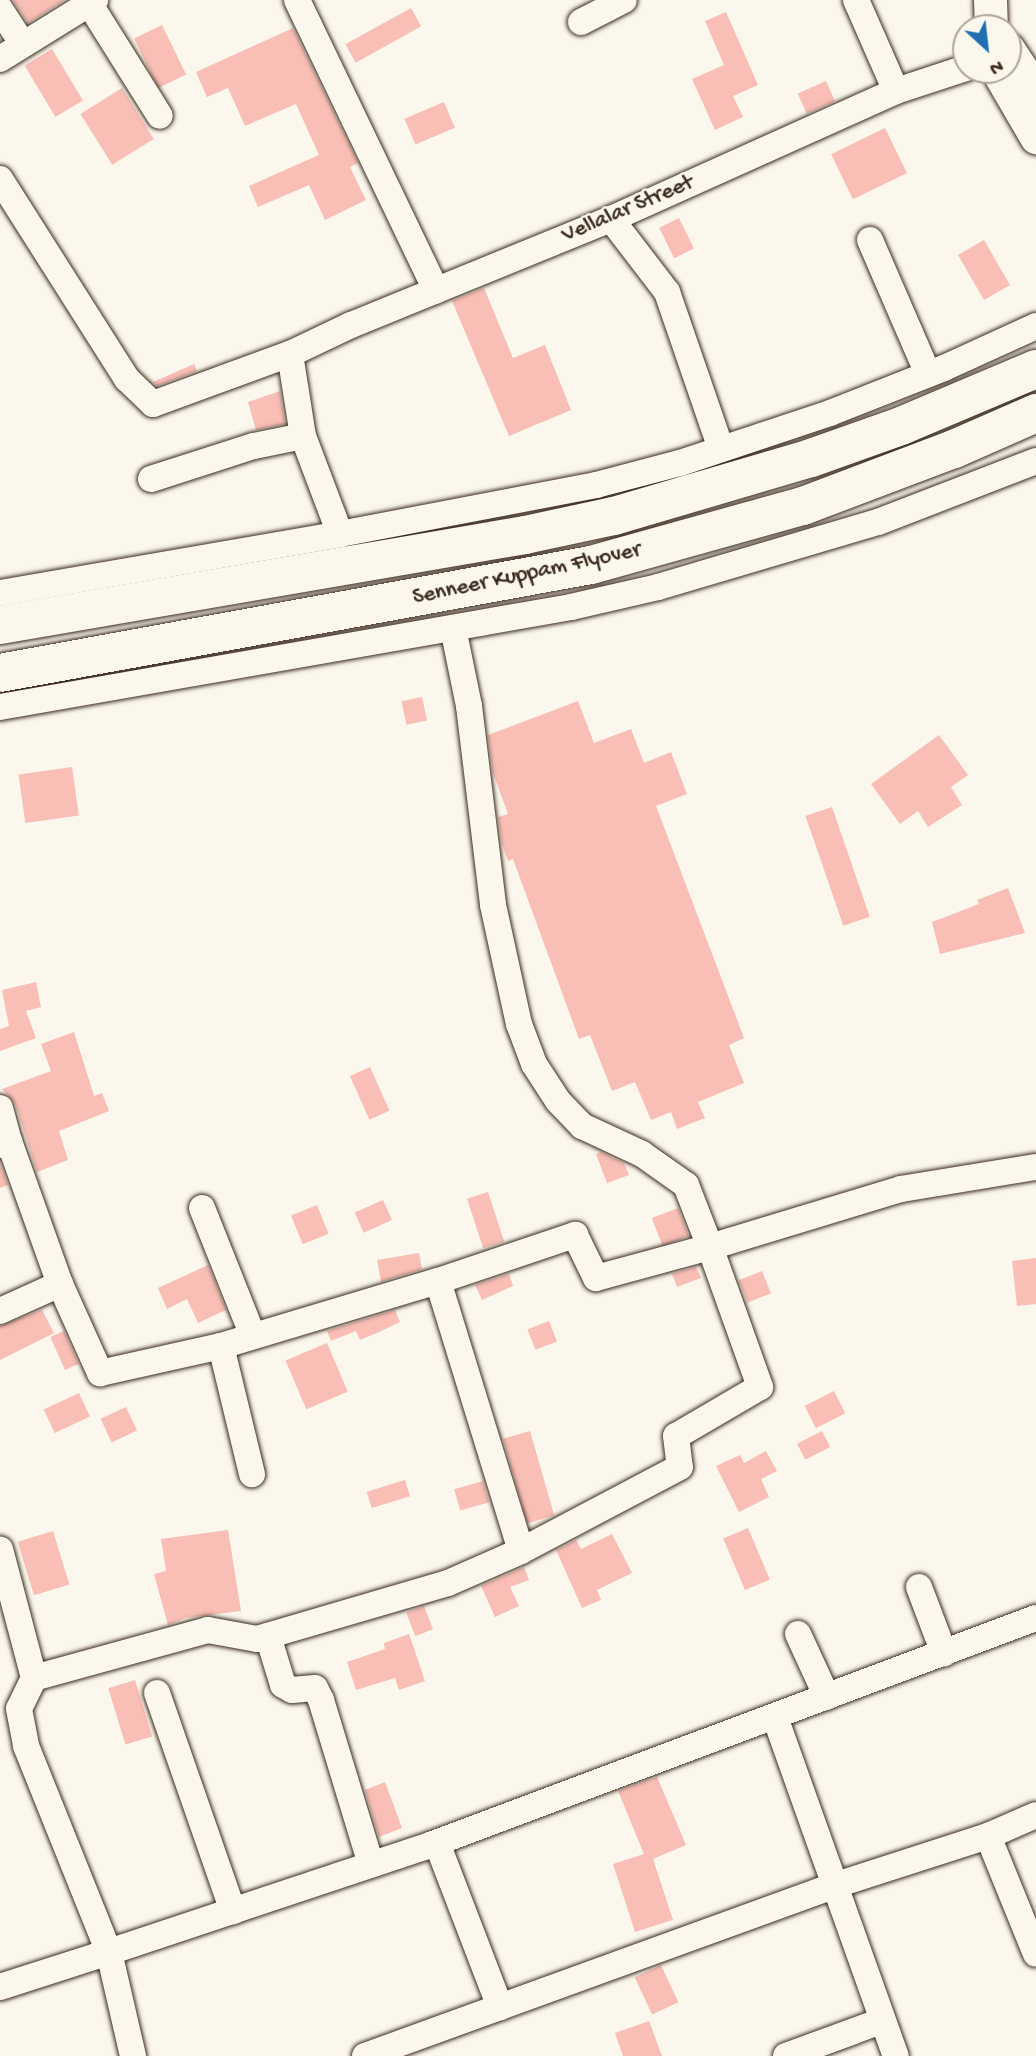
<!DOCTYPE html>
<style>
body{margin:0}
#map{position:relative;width:1036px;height:2056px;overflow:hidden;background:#fbf7ec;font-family:"Gochi Hand",sans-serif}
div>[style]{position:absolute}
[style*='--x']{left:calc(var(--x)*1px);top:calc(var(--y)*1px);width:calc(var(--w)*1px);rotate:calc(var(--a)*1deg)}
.building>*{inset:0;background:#f9beb5;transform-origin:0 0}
.roads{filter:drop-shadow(0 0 2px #3b2a1e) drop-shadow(0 0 2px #3b2a1e)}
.minor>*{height:26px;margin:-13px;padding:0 13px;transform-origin:13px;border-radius:13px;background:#fbf7ec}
.major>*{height:33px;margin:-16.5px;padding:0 16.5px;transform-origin:16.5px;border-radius:16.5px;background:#fbf7ec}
.highway>*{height:38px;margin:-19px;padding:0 19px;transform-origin:19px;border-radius:19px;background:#fbf7ec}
span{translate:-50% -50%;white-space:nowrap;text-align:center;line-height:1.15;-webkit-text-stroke:5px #fbf7ec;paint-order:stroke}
.street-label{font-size:23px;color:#3b2a1e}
.north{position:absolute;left:952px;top:14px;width:70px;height:70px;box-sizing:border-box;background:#fbf7ec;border:2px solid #aea59a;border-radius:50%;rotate:153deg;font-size:19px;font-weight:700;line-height:28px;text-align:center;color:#3b2a1e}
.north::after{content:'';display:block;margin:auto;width:24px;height:32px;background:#1f6fb2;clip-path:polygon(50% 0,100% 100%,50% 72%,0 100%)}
</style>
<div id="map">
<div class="building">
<i style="clip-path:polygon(13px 0,65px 0,28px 23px)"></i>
<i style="left:411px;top:8px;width:21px;height:75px;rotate:61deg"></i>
<i style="clip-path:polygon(726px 12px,758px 85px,733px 96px,743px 117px,715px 130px,692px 79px,724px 65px,705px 21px)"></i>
<i style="left:162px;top:25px;width:55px;height:31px;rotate:64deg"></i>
<i style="clip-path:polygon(293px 28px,358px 163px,350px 167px,366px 200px,325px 220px,309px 185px,258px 207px,249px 186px,319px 155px,296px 104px,245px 126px,228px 88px,207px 97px,196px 72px)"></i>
<i style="left:52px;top:49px;width:60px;height:32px;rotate:59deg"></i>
<i style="left:826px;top:81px;width:22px;height:31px;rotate:66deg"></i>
<i style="left:122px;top:88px;width:60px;height:49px;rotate:58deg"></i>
<i style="left:444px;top:102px;width:28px;height:43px;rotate:67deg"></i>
<i style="left:885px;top:128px;width:50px;height:60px;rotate:64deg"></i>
<i style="left:679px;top:218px;width:34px;height:22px;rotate:64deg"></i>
<i style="left:984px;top:240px;width:52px;height:30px;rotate:60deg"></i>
<i style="clip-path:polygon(484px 288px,513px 358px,545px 345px,571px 410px,509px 436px,452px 301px)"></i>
<i style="clip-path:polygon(194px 364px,197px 371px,157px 386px,153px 382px)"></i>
<i style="clip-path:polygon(280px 391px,285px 424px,256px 430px,248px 402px)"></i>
<i style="left:422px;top:697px;width:24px;height:21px;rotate:78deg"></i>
<i style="clip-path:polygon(578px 701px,594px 743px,631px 729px,644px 763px,671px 752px,687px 794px,656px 806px,744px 1038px,729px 1045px,744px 1083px,698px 1102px,705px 1118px,677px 1129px,671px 1112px,651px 1120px,635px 1082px,612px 1091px,590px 1035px,579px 1039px,513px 859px,508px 861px,502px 844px,498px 817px,508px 814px,493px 773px,488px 735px)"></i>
<i style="clip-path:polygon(939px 735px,968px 775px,951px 787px,962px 805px,928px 827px,918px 811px,900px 824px,871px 784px)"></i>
<i style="left:72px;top:767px;width:49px;height:54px;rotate:82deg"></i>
<i style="left:832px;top:807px;width:116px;height:28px;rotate:71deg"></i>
<i style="clip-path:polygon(1008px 888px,1025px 933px,940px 954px,932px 922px,979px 904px,977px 900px)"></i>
<i style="clip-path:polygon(36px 982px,41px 1007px,26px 1011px,36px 1038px,0 1051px,0 1029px,9px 1026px,2px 990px)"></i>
<i style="clip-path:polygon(74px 1032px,94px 1096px,102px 1093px,109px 1111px,59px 1131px,68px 1160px,37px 1172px,15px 1103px,2px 1089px,51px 1071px,41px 1044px)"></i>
<i style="left:370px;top:1067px;width:48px;height:22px;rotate:66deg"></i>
<i style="clip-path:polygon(601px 1152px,624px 1163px,629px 1175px,607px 1183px,596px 1154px)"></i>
<i style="clip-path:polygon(0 1163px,8px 1185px,0 1188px)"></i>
<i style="left:488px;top:1192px;width:52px;height:22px;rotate:72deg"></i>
<i style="left:383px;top:1200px;width:22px;height:31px;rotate:66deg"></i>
<i style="left:317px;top:1205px;width:31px;height:28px;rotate:68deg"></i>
<i style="left:678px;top:1208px;width:30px;height:28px;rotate:69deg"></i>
<i style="clip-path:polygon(419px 1253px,422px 1269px,381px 1282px,377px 1260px)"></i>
<i style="clip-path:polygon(1036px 1258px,1036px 1304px,1017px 1306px,1012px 1261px)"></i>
<i style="clip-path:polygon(208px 1265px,226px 1310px,198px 1323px,187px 1299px,167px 1309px,158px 1288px)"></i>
<i style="clip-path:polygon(696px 1267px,701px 1278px,677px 1287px,672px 1274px)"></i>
<i style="left:762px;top:1271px;width:24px;height:25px;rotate:68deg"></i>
<i style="clip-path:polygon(509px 1274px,513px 1286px,482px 1300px,475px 1285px)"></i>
<i style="clip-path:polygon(42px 1310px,54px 1333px,0 1360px,0 1326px)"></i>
<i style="clip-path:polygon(395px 1310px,400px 1322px,379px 1332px,360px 1340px,356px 1331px,331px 1341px,327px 1331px)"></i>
<i style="left:549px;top:1321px;width:22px;height:23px;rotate:69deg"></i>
<i style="left:64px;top:1331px;width:36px;height:15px;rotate:66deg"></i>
<i style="left:327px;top:1343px;width:53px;height:45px;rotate:67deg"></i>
<i style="left:834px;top:1391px;width:25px;height:33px;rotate:63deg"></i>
<i style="left:79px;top:1393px;width:26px;height:39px;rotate:65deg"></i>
<i style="left:126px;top:1407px;width:26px;height:28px;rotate:65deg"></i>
<i style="left:530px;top:1431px;width:88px;height:28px;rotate:74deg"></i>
<i style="left:822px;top:1431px;width:18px;height:28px;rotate:63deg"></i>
<i style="clip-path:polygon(766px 1451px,777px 1471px,761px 1479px,769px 1497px,739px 1512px,716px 1466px,740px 1455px,744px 1463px)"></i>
<i style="left:405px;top:1480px;width:17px;height:40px;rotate:73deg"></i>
<i style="left:483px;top:1481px;width:22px;height:30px;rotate:74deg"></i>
<i style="left:748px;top:1528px;width:56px;height:27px;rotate:67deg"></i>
<i style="clip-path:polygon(228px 1530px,241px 1611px,185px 1618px,168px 1625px,154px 1574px,166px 1571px,161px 1539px)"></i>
<i style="left:53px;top:1531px;width:56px;height:37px;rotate:73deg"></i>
<i style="clip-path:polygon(612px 1534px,632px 1573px,597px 1590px,601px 1600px,582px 1608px,556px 1550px,576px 1540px,581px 1549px)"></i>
<i style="clip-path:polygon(524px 1567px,529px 1580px,510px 1587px,519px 1606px,495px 1617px,481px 1586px)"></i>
<i style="left:424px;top:1606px;width:25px;height:19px;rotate:69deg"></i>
<i style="clip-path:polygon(409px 1634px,425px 1681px,399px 1690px,395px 1678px,356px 1690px,347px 1662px,385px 1649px,384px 1643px)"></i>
<i style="left:135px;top:1680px;width:59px;height:28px;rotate:73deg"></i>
<i style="clip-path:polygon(657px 1777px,686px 1845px,653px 1859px,673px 1920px,635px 1932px,613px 1864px,644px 1854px,618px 1791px)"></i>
<i style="clip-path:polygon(385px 1782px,402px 1828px,379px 1837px,365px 1790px)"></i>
<i style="left:661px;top:1965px;width:41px;height:29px;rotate:65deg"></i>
<i style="clip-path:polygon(649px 2021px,662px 2056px,623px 2056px,615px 2033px)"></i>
</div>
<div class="roads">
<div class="minor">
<i style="--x:297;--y:0;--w:322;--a:64.4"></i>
<i style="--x:856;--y:0;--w:99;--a:66.3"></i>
<i style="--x:89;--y:3;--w:133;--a:57.9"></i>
<i style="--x:0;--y:9;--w:40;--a:57.1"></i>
<i style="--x:581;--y:22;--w:48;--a:-27.1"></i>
<i style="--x:0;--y:59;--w:112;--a:-31.8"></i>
<i style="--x:0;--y:179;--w:237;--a:57.6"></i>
<i style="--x:127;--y:379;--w:36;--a:44"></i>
<i style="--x:153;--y:404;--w:146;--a:-20.1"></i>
<i style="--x:290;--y:354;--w:68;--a:-25.4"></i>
<i style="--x:351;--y:325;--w:281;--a:-22.2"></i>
<i style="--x:611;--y:219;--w:312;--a:-24.2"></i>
<i style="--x:896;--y:91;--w:74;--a:-18.2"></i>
<i style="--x:611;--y:219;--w:92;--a:52.5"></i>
<i style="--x:667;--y:292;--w:166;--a:71"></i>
<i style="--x:870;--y:240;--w:146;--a:66.6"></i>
<i style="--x:290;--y:354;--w:83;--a:81"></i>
<i style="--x:303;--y:436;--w:105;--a:69.3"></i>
<i style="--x:151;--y:479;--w:108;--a:-17.8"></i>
<i style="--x:254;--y:446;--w:50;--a:-11.5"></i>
<i style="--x:0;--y:593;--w:345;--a:-9.8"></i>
<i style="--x:340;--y:534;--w:261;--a:-10.8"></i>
<i style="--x:596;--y:485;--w:87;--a:-14.7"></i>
<i style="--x:680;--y:463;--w:158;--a:-18.4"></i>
<i style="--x:830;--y:413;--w:123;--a:-21.5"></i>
<i style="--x:944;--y:368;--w:101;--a:-24.5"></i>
<i style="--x:453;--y:628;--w:80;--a:78.4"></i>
<i style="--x:469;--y:706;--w:200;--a:83.1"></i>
<i style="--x:493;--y:905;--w:122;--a:77.7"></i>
<i style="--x:519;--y:1024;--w:43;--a:69.4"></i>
<i style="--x:534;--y:1064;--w:44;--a:57"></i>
<i style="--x:558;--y:1101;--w:35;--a:46"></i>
<i style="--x:582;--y:1126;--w:66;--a:25"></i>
<i style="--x:642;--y:1154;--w:54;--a:35.2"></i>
<i style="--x:686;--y:1185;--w:66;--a:68.8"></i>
<i style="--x:710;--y:1247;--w:200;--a:-16.9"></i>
<i style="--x:901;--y:1189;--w:137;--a:-9.3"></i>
<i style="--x:0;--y:707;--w:580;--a:-9.93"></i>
<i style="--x:571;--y:607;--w:89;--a:-12.9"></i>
<i style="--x:658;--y:587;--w:229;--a:-16.5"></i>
<i style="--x:878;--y:522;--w:169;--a:-21.1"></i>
<i style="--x:0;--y:1108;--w:34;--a:75"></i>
<i style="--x:0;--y:1145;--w:10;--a:-24"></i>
<i style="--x:9;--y:1141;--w:152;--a:70.4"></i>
<i style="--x:60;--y:1284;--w:98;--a:65.8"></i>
<i style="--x:100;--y:1373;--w:124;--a:-12.6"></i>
<i style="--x:221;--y:1346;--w:227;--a:-16.7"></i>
<i style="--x:438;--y:1281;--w:145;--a:-18.6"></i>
<i style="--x:575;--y:1235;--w:48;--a:64"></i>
<i style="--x:596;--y:1278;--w:118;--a:-15.2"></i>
<i style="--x:710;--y:1247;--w:149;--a:70.3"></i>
<i style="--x:760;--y:1387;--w:97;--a:149.7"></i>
<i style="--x:676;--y:1436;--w:31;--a:83"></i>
<i style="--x:680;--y:1467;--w:180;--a:152.2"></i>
<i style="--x:521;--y:1551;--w:80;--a:156.3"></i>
<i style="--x:448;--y:1583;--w:199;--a:163.7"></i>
<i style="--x:257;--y:1639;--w:50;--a:-169.6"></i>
<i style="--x:208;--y:1630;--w:180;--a:164.6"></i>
<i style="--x:34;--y:1678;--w:133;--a:-104.8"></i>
<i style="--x:202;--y:1208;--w:138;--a:68.3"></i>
<i style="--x:438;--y:1281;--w:282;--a:72.9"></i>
<i style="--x:0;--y:1311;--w:66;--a:-24.2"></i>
<i style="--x:221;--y:1346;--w:132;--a:76.4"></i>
<i style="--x:919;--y:1587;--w:71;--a:69.3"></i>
<i style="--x:798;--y:1634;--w:69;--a:65.3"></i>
<i style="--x:268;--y:1636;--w:51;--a:73"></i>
<i style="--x:283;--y:1685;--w:10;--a:29"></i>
<i style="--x:292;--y:1690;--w:23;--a:-5"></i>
<i style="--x:315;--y:1688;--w:13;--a:63"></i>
<i style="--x:321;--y:1700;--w:172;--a:73.1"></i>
<i style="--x:34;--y:1678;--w:34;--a:116"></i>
<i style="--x:19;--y:1709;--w:38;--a:79"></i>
<i style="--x:26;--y:1746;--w:222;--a:68.1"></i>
<i style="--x:109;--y:1952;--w:338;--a:-18.4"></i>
<i style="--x:430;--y:1845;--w:647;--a:-20.54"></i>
<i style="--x:157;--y:1693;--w:231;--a:70.8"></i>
<i style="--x:775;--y:1717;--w:360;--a:70.4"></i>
<i style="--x:988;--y:1836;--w:127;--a:67.9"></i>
<i style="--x:437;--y:1843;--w:176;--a:69"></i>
<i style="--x:0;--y:1987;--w:114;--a:-17.8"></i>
<i style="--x:109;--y:1952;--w:107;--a:77"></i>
<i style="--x:365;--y:2056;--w:501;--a:-19.95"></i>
<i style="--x:836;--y:1885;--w:160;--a:-17.9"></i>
<i style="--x:988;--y:1836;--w:52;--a:-23.6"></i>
<i style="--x:786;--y:2056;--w:101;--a:-20.2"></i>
</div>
<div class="major">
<i style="--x:990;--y:0;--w:28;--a:88"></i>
<i style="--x:1008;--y:49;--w:50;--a:56.3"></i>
<i style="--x:997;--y:70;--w:78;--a:59.8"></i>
</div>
<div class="highway">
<i style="--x:0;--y:625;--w:533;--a:-9.73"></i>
<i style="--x:525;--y:535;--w:91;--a:-12.1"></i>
<i style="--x:614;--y:516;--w:205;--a:-16.4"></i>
<i style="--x:811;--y:458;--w:96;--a:-19.6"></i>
<i style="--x:901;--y:426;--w:147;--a:-22.9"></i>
<i style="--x:0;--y:673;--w:601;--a:-10.36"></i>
<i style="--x:591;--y:565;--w:220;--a:-15.6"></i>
<i style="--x:803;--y:506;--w:161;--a:-20.7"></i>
<i style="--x:954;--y:449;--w:90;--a:-23.7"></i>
</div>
</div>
<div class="street-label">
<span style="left:628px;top:210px;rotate:-23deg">Vellalar Street</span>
<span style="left:527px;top:575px;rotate:-12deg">Senneer Kuppam Flyover</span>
</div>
<div class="north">N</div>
</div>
